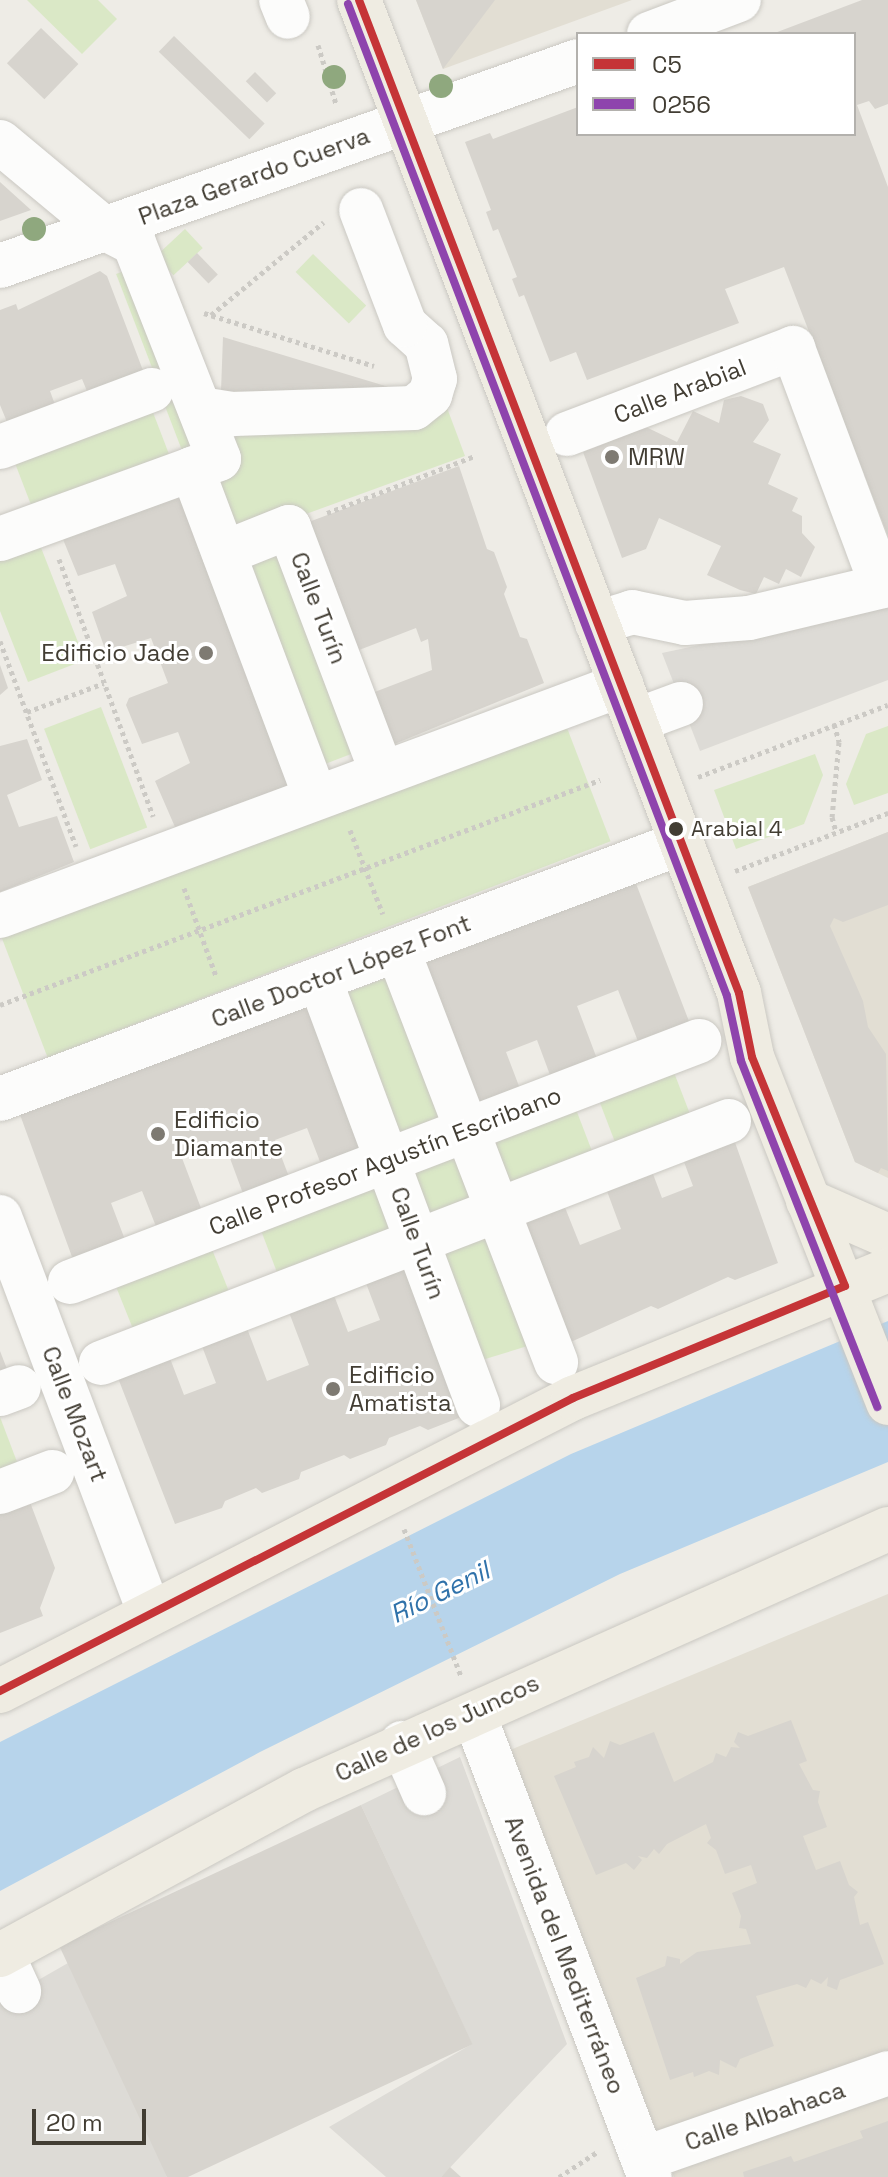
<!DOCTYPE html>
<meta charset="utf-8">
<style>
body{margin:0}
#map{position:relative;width:888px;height:2177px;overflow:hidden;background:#eeece6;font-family:"Space Grotesk",sans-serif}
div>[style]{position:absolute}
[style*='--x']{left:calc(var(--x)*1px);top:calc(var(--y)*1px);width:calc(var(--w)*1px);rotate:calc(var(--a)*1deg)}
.residential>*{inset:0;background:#e2ded3}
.green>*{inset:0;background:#dae8c6;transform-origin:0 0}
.parking>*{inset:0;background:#dddbd6}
.water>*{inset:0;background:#b7d4eb}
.building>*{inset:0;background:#d7d4ce;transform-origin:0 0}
.path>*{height:5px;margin-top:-2.5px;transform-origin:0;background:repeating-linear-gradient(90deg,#cccac5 0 4px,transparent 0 8px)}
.roads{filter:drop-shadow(0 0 2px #cac8c2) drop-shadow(0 0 2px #cac8c2)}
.minor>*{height:44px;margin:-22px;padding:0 22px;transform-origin:22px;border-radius:22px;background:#fcfcfb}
.major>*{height:44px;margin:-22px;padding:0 22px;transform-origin:22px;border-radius:22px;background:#efece2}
.bus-1>*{height:8px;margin:-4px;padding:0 4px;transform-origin:4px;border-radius:4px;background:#c53437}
.bus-2>*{height:8px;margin:-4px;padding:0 4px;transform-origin:4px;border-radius:4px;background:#8e44ad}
.trees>*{width:24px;height:24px;margin:-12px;border-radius:50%;background:#8fa87e}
.dots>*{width:22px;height:22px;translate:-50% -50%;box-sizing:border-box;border:4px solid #fff;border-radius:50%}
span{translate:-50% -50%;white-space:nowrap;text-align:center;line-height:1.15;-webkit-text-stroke:6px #fff;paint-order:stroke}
.bus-label{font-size:22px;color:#423d33}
.left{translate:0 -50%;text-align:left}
.street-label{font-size:24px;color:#423d33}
.poi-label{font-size:24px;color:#423d33}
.right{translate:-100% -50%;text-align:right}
.water-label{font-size:26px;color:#3072aa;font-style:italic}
.legend{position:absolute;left:576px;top:32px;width:280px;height:104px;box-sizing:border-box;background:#fff;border:2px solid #b3b1ad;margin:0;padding:10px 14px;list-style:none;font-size:24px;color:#423d33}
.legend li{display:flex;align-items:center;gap:16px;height:40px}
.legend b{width:40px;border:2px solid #b3b1ad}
.scale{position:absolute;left:32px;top:2109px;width:114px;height:36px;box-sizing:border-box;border:4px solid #423d33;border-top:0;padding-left:10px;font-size:24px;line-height:28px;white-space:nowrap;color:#423d33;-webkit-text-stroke:6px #fff;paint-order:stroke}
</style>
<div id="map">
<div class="residential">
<i style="clip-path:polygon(416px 0,632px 0,443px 69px)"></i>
<i style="clip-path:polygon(888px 832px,888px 1178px,855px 1162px,748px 887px)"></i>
<i style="clip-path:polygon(888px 1594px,888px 2052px,657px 2134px,510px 1750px)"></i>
<i style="clip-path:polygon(888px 2093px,888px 2177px,674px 2177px,671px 2168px)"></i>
</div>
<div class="green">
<i style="clip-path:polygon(27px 0,98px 0,117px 19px,82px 54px)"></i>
<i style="left:185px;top:229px;width:26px;height:40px;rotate:47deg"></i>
<i style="left:313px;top:254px;width:74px;height:25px;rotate:44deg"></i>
<i style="left:132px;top:268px;width:110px;height:17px;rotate:69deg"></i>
<i style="left:177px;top:390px;width:69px;height:17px;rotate:69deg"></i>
<i style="clip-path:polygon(443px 397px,465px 456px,232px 541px,208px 477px,216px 422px)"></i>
<i style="left:149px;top:402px;width:68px;height:147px;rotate:69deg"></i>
<i style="left:286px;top:538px;width:225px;height:52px;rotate:69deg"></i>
<i style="clip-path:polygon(38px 540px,85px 660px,28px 682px,0 611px,0 554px)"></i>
<i style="left:101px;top:707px;width:129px;height:61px;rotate:69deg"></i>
<i style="left:564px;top:720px;width:130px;height:603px;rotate:69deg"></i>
<i style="clip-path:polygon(888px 726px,888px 793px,854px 805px,846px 784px,866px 734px)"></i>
<i style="clip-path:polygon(815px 754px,823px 775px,804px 824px,736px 849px,714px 790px)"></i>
<i style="left:396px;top:974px;width:154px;height:64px;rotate:69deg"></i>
<i style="left:670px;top:1062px;width:68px;height:80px;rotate:69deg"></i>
<i style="left:572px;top:1099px;width:67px;height:95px;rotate:69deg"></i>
<i style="left:460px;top:1141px;width:68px;height:64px;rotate:68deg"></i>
<i style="left:376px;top:1173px;width:68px;height:128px;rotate:69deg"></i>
<i style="left:493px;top:1227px;width:124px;height:64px;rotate:73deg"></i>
<i style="left:207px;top:1237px;width:68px;height:103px;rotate:68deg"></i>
<i style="clip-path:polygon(0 1417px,22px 1475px,0 1483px)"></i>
</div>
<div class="parking">
<i style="clip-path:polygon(888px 605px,888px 680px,700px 751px,662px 653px)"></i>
<i style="clip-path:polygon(460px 1757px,567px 2044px,441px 2177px,386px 2177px,329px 2127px,472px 2044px,361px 1805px)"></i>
<i style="clip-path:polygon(68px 1963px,178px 2172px,166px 2177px,0 2177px,0 2002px)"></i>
</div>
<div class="water">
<i style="clip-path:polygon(888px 1321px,888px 1462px,620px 1574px,260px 1752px,0 1891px,0 1742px,571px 1454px)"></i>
</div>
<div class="building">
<i style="clip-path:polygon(416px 0,495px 0,443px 69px)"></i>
<i style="clip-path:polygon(862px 0,888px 0,888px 104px,875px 109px,869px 101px,857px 105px,888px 187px,888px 536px,784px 267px,725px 289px,739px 323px,587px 380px,576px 352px,550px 362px,524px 295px,519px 297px,512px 279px,517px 277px,498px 229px,493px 231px,486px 212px,491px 210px,465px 142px,490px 133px,493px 139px,578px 107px,578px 134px,854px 134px,854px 34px,772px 34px)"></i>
<i style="left:41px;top:28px;width:52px;height:49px;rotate:44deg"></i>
<i style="left:174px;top:36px;width:126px;height:22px;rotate:44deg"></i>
<i style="left:255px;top:72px;width:30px;height:13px;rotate:45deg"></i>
<i style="clip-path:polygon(0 182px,31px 210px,0 221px)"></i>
<i style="left:197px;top:253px;width:30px;height:13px;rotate:46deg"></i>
<i style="clip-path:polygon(100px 271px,107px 276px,147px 381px,94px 408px,82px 379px,50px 391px,61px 421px,12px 434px,0 405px,0 310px,16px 304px,18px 310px)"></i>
<i style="clip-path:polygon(223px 337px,392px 388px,391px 391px,221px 391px)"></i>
<i style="clip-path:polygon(741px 396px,763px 404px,769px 420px,753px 442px,781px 454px,768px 484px,798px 498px,792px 511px,802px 516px,802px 533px,815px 547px,801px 577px,786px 569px,779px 584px,764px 577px,756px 594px,740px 590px,707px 575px,721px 546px,659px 518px,646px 549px,622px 558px,583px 452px,646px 427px,677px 442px,693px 411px,719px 423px,724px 400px)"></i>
<i style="clip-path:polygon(459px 466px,487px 549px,494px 552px,507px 587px,504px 594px,520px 637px,527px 639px,544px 683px,392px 745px,372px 693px,432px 670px,428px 639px,421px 642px,416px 628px,354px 652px,306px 523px)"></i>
<i style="clip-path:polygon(194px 483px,298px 782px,175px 827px,155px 781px,190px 763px,178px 732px,142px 744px,126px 705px,129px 698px,168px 683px,151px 638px,106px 652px,92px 612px,127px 596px,115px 564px,78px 576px,60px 532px)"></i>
<i style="clip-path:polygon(0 665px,8px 688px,0 695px)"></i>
<i style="clip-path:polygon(27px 739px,42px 780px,7px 795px,19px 827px,57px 816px,74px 862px,0 892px,0 746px)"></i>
<i style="clip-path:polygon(888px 832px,888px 905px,843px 922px,834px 918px,830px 926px,863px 1001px,868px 1027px,886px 1054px,888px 1171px,881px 1168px,878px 1173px,855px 1162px,748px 887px)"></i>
<i style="clip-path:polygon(635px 881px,692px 1029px,641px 1049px,618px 990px,577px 1006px,599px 1064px,553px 1083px,537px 1040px,506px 1052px,522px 1094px,476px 1117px,416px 959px)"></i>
<i style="clip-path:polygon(310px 999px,374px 1151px,324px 1172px,307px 1128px,275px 1140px,291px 1182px,245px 1199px,224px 1142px,182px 1158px,204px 1216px,159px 1234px,142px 1191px,111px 1203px,127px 1245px,75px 1265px,19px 1112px,189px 1052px)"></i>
<i style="clip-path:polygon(732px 1134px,778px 1263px,735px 1280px,728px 1277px,658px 1309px,651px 1306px,564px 1345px,510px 1217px,562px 1200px,580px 1245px,621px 1229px,604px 1183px,650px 1166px,662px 1198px,693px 1186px,681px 1154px)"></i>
<i style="clip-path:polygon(410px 1255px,469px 1414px,428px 1430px,420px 1426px,389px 1438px,386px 1445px,350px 1459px,344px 1455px,301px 1472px,299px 1479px,262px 1493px,256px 1488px,225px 1501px,222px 1508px,175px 1524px,116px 1373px,168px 1353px,184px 1395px,216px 1383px,200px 1341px,245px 1323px,267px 1381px,309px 1365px,287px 1307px,332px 1290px,348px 1332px,380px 1320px,364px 1278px)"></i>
<i style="clip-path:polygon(0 1351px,9px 1374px,0 1384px)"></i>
<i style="clip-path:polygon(25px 1489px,55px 1568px,40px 1608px,43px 1616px,0 1633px,0 1498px)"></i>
<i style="clip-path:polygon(791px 1720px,807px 1761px,799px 1764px,813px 1790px,820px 1791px,818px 1802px,827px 1827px,803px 1836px,816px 1870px,840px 1861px,849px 1885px,858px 1892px,854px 1897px,860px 1925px,868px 1922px,884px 1964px,840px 1980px,837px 1990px,827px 1986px,828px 1977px,821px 1984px,811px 1979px,806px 1988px,797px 1984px,756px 1996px,774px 2046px,740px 2059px,736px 2068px,720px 2060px,719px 2075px,709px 2071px,694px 2077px,693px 2072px,670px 2080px,636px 1978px,665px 1966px,667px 1956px,680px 1959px,680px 1964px,697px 1952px,751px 1944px,746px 1929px,739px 1928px,741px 1916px,732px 1893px,757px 1883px,751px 1865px,725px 1874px,716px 1850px,707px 1843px,711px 1838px,706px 1824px,667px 1844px,659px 1854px,654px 1849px,647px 1858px,638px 1856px,642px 1860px,634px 1870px,626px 1863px,596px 1875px,554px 1776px,576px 1767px,574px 1762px,589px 1757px,593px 1747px,604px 1758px,610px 1741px,620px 1745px,654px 1732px,674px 1782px,713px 1762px,716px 1753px,726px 1757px,731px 1747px,740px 1748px,734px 1742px,738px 1732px,748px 1736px)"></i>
<i style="left:361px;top:1805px;width:264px;height:333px;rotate:65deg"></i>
<i style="clip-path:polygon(888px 2121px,888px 2177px,744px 2177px,743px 2172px,791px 2156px,794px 2162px,863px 2138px,860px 2131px)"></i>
<i style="clip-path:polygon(450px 2167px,461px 2177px,441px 2177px)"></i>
</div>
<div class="path">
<i style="--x:318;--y:45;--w:62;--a:73"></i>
<i style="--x:204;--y:313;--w:178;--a:17.3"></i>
<i style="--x:211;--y:315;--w:146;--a:-39.5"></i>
<i style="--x:327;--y:513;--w:159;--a:-21.1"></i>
<i style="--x:59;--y:559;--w:274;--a:69.9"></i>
<i style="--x:0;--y:641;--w:219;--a:69.7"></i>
<i style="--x:27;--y:712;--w:82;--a:-20.6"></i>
<i style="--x:834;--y:724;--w:19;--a:74"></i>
<i style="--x:839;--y:742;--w:75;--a:95.3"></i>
<i style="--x:832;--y:817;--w:16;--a:75"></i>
<i style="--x:698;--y:777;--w:203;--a:-20.8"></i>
<i style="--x:350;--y:830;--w:90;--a:68.6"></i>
<i style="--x:735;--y:871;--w:164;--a:-20.8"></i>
<i style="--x:184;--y:888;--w:94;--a:70"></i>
<i style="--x:0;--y:1005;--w:641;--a:-20.56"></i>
<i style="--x:404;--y:1529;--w:158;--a:68.8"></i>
<i style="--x:559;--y:2177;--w:45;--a:-33.3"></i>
</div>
<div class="roads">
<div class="minor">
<i style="--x:281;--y:0;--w:18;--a:68"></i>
<i style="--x:649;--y:34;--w:96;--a:-20.7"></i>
<i style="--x:0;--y:142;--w:133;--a:39.8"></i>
<i style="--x:102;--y:227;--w:36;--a:27"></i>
<i style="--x:134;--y:243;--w:232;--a:68.5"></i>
<i style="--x:219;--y:459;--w:29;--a:160"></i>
<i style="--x:192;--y:469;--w:332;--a:69.4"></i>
<i style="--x:0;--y:266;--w:613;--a:-19.53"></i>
<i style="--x:201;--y:409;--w:33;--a:9"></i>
<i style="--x:234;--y:414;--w:180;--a:-1.9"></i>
<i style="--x:414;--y:408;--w:21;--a:-39"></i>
<i style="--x:430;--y:395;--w:17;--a:-73"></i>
<i style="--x:435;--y:379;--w:36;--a:-104"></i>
<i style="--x:426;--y:344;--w:28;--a:-138"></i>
<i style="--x:405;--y:325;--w:123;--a:-110.9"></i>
<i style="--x:567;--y:434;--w:242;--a:-20.8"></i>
<i style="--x:793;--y:348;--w:254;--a:69.5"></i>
<i style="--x:0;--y:447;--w:162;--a:-20.6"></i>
<i style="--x:0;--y:539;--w:204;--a:-20"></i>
<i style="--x:224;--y:553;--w:70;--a:-21.8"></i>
<i style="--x:289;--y:527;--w:243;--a:69.3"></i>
<i style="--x:597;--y:623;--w:37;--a:-17"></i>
<i style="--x:632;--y:612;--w:54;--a:11.7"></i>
<i style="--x:685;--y:623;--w:64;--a:-4.5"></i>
<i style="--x:749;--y:618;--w:143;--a:-13.4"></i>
<i style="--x:635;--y:721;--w:49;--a:-20.3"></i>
<i style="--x:0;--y:916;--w:663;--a:-20.4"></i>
<i style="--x:402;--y:961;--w:430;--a:69"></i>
<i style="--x:324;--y:991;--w:442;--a:69.6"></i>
<i style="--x:0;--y:1099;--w:728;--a:-20.6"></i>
<i style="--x:0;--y:1217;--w:421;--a:69.3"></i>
<i style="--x:70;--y:1282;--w:674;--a:-20.96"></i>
<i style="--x:101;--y:1363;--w:673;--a:-21.07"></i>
<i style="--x:0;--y:1394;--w:20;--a:-20"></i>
<i style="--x:0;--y:1492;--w:56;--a:-21"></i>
<i style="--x:481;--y:1733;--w:475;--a:69.2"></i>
<i style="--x:402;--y:1743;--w:55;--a:66.3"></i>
<i style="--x:2;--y:1954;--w:41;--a:65.3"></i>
<i style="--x:643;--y:2159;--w:260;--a:-19.3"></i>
</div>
<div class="major">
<i style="--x:359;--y:0;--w:1063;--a:69.06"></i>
<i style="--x:739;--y:993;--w:65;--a:78.5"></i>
<i style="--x:752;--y:1057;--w:372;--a:68.5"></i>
<i style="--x:808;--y:1201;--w:87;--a:23.6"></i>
<i style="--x:0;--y:1691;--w:644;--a:-27.08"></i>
<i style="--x:573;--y:1398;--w:340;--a:-22.1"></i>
<i style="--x:0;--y:1955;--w:346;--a:-28.5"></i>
<i style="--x:304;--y:1790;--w:640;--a:-24.08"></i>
</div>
</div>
<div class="bus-1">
<i style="--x:0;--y:1691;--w:644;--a:-27.08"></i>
<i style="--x:573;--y:1398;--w:294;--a:-22.4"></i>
<i style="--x:845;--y:1286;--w:247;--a:-112.1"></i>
<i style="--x:752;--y:1057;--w:65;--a:-101.5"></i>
<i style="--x:739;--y:993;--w:1063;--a:-110.94"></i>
</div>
<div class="bus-2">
<i style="--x:348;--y:4;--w:1062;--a:69.09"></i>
<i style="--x:727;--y:996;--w:66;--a:77.8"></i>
<i style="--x:741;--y:1061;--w:372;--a:68.5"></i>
</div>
<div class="trees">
<i style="left:334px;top:77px"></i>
<i style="left:441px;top:86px"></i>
<i style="left:34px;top:229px"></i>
</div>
<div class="dots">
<i style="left:612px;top:457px;background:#7e7a72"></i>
<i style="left:206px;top:653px;background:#7e7a72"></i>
<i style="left:676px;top:829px;background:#423d33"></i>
<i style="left:158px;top:1134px;background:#7e7a72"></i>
<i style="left:333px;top:1389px;background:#7e7a72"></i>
</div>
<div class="bus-label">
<span class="left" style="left:691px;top:829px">Arabial 4</span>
</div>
<div class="street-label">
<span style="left:254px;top:176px;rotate:-20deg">Plaza Gerardo Cuerva</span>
<span style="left:680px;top:391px;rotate:-21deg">Calle Arabial</span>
<span style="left:319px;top:608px;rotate:69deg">Calle Turín</span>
<span style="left:341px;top:971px;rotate:-21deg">Calle Doctor López Font</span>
<span style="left:385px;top:1161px;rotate:-21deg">Calle Profesor Agustín Escribano</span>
<span style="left:418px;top:1243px;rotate:70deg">Calle Turín</span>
<span style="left:75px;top:1414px;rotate:69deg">Calle Mozart</span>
<span style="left:437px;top:1728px;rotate:-25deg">Calle de los Juncos</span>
<span style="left:565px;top:1955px;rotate:69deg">Avenida del Mediterráneo</span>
<span style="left:765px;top:2116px;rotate:-19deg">Calle Albahaca</span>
</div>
<div class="poi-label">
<span class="left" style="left:628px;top:457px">MRW</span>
<span class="right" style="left:190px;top:653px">Edificio Jade</span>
<span class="left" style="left:174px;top:1134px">Edificio<br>Diamante</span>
<span class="left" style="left:349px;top:1389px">Edificio<br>Amatista</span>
</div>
<div class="water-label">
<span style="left:440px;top:1593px;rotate:-26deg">Río Genil</span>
</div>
<ul class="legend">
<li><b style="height:10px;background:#c53437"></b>C5</li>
<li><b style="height:10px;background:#8e44ad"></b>0256</li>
</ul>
<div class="scale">20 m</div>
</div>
